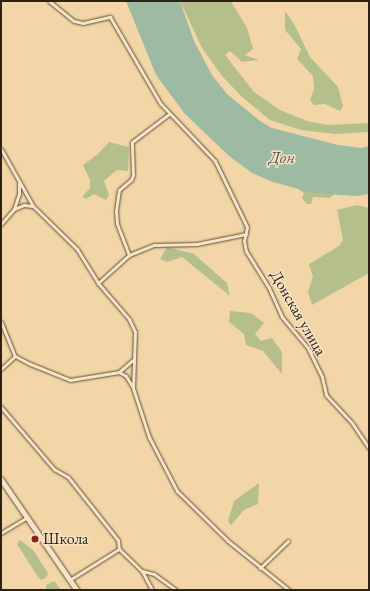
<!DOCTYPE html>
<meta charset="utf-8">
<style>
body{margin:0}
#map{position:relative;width:370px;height:591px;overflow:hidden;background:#f3d6a7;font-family:"EB Garamond",serif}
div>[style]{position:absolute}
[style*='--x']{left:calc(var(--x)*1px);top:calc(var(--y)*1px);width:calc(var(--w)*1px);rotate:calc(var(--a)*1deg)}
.green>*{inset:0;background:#b5bf8c}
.water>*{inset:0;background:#9dbaa2}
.roads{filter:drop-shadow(0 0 1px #5f4e3a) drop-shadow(0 0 1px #5f4e3a)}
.minor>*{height:3px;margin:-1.5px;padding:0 1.5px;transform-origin:1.5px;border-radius:1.5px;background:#f7e4c6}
.secondary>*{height:4.5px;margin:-2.25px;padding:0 2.25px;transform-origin:2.25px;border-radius:2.25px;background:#f7e4c6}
.dots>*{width:11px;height:11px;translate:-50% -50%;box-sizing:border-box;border:2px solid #f7e4c6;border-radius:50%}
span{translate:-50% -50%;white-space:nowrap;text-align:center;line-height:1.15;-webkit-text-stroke:3px #f7e4c6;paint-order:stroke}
.street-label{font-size:16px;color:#2e2115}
.poi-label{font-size:16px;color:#2e2115}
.left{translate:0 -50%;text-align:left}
.water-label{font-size:17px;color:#4f4f3f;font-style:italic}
.frame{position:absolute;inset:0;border:2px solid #2e2115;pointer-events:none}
</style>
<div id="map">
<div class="green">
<i style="clip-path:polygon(180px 1px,231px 1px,247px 28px,253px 49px,245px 55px,259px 60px,242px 62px,230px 51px,225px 55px,254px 92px,280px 110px,307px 121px,328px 125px,369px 123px,369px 132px,335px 134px,301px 130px,270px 120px,242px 97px,222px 76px,202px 48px)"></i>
<i style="clip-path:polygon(285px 11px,294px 24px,310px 57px,338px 87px,343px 106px,340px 111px,325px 104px,314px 105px,310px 100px,314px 89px,313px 76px,297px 59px,301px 49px,285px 30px)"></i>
<i style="clip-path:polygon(109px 142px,129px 147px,128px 171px,117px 170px,104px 181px,109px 195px,106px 200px,94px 194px,86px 199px,82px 197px,90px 188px,90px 180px,83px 165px,98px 154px)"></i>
<i style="clip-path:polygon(295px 187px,313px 193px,334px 194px,330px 198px,313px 197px,311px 204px,307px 204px,302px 198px,304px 193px)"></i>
<i style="clip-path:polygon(357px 205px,369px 208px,369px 273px,312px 305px,308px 292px,313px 277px,309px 264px,339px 246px,343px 240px,337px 210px)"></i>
<i style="clip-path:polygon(167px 247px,194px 254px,227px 283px,230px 296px,182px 257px,167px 262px,160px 259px)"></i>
<i style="clip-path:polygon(230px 311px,251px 313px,264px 323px,255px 334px,261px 341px,272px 338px,282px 352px,282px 374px,263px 351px,246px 345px,244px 334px,229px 322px)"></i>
<i style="clip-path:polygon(259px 483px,258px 504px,244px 510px,231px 525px,228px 521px,234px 501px)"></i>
<i style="clip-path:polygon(20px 540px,33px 550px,48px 573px,46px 578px,41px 580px,38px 577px,17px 544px)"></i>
<i style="clip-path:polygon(54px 581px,61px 590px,46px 590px,46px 585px)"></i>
</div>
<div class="water">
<i style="clip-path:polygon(126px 1px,180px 1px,194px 41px,212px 75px,227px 94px,260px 121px,272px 128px,338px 145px,362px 148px,369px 146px,369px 194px,356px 196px,313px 193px,273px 182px,252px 173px,229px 156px,185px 114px,156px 75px)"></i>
</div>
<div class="roads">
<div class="minor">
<i style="--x:49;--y:1;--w:32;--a:39"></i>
<i style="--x:74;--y:21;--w:9;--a:13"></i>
<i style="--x:83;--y:23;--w:28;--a:-13"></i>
<i style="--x:110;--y:17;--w:99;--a:59.8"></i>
<i style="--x:160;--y:103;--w:80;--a:46.5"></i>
<i style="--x:215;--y:161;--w:73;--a:64.1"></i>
<i style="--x:247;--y:227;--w:14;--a:102"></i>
<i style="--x:244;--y:241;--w:10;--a:79"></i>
<i style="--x:246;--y:251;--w:44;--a:58.1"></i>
<i style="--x:269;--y:288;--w:32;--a:66"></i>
<i style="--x:282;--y:317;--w:40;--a:50"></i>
<i style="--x:308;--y:348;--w:32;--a:64"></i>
<i style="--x:322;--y:377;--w:18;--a:77"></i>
<i style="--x:326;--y:395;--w:38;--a:47"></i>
<i style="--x:352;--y:423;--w:30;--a:56"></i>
<i style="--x:1;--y:149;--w:65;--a:60.7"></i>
<i style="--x:33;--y:206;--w:62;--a:44.3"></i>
<i style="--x:77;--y:249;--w:40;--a:58"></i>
<i style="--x:98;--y:283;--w:48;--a:49.3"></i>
<i style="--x:129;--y:319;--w:14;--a:65"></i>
<i style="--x:135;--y:332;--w:56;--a:92"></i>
<i style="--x:133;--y:388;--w:52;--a:71.9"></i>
<i style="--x:149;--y:437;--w:61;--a:62.6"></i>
<i style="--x:177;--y:491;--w:71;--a:44.4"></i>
<i style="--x:228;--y:541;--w:78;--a:38.8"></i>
<i style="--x:14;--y:209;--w:11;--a:-22"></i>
<i style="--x:24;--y:205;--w:8;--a:7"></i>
<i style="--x:1;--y:224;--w:20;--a:-49"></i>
<i style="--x:14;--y:209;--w:16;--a:-72"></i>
<i style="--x:19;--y:194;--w:11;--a:-90"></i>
<i style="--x:129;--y:255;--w:34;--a:-111"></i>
<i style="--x:117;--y:223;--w:12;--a:-95"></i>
<i style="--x:116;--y:211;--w:21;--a:-82"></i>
<i style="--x:119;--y:190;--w:16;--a:-40"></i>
<i style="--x:131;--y:180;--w:5;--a:-68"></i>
<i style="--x:133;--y:175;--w:33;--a:-92"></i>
<i style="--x:132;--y:142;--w:46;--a:-37.1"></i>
<i style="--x:98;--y:283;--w:42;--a:-42.1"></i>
<i style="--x:129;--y:255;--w:27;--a:-22"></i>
<i style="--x:154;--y:245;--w:43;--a:-1.3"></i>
<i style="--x:197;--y:244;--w:50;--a:-11.5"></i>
<i style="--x:1;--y:322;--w:37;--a:68"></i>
<i style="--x:15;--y:356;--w:15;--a:28"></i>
<i style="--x:28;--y:363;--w:45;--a:22"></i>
<i style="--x:70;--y:380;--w:50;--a:-9.3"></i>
<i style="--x:119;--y:372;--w:8;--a:30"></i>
<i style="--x:126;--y:376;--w:12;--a:59"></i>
<i style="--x:1;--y:369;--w:19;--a:-43"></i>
<i style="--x:119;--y:372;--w:18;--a:-41"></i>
<i style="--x:1;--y:407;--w:82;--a:49.5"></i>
<i style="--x:54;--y:469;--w:16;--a:30"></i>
<i style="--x:68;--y:477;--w:80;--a:51.6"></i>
<i style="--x:118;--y:540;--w:9;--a:84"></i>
<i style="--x:1;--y:533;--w:31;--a:-31"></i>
<i style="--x:119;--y:549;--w:32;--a:44"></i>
<i style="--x:142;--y:571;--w:21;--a:62"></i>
<i style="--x:260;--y:568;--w:39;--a:-44"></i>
<i style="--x:142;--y:571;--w:12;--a:14"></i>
<i style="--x:154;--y:574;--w:27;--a:36"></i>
<i style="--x:71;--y:579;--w:57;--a:-32"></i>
</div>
<div class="secondary">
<i style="--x:1;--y:479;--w:135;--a:55.6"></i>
</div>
</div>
<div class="dots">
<i style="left:35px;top:539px;background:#8f2418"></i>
</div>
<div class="street-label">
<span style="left:298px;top:313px;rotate:60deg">Донская улица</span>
</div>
<div class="poi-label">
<span class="left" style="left:43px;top:539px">Школа</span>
</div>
<div class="water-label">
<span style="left:282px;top:158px">Дон</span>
</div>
<div class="frame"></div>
</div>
